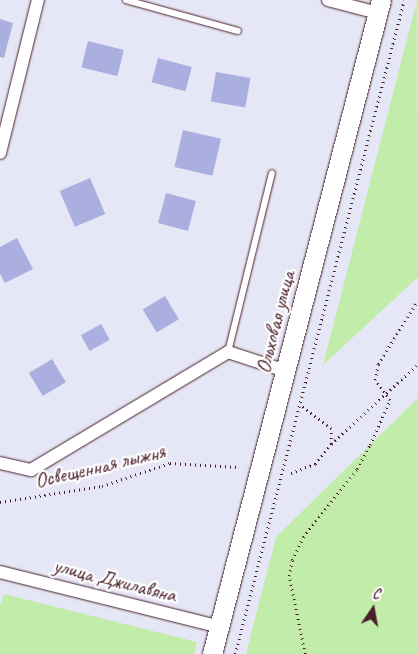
<!DOCTYPE html>
<meta charset="utf-8">
<style>
body{margin:0}
#map{position:relative;width:418px;height:654px;overflow:hidden;background:#e6e7f6;font-family:Caveat,sans-serif}
div>[style]{position:absolute}
[style*='--x']{left:calc(var(--x)*1px);top:calc(var(--y)*1px);width:calc(var(--w)*1px);rotate:calc(var(--a)*1deg)}
.green>*{inset:0;background:#c1eca9}
.building>*{inset:0;background:#abafe0;transform-origin:0 0}
.path>*{height:2.5px;margin-top:-1.25px;transform-origin:0;background:repeating-linear-gradient(90deg,#4a1f2b 0 1px,transparent 0 5px)}
.roads{filter:drop-shadow(0 0 1px #4a1f2b) drop-shadow(0 0 1px #4a1f2b)}
.lane>*{height:6px;margin:-3px;padding:0 3px;transform-origin:3px;border-radius:3px;background:#fff}
.street>*{height:12px;margin:-6px;padding:0 6px;transform-origin:6px;border-radius:6px;background:#fff}
.secondary>*{height:19px;margin:-9.5px;padding:0 9.5px;transform-origin:9.5px;border-radius:9.5px;background:#fff}
span{translate:-50% -50%;white-space:nowrap;text-align:center;line-height:1.15;-webkit-text-stroke:4.5px #fff;paint-order:stroke}
.street-label{font-size:21px;color:#4a1f2b}
.north{position:absolute;left:348px;top:584px;width:50px;height:50px;-webkit-text-stroke:4px #fff;paint-order:stroke;rotate:12deg;font-size:14px;font-weight:700;line-height:20px;text-align:center;color:#4a1f2b}
.north::after{content:'';display:block;margin:auto;width:18px;height:22px;background:#4a1f2b;clip-path:polygon(50% 0,100% 100%,50% 72%,0 100%)}
</style>
<div id="map">
<div class="green">
<i style="clip-path:polygon(417px 0,418px 277px,323px 365px)"></i>
<i style="clip-path:polygon(418px 398px,418px 654px,246px 654px,276px 537px)"></i>
<i style="clip-path:polygon(4px 594px,197px 642px,194px 654px,0 654px,0 605px)"></i>
</div>
<div class="building">
<i style="clip-path:polygon(0 19px,13px 23px,4px 58px,0 57px)"></i>
<i style="left:88px;top:41px;width:37px;height:27px;rotate:14deg"></i>
<i style="left:158px;top:58px;width:35px;height:25px;rotate:15deg"></i>
<i style="left:216px;top:72px;width:35px;height:30px;rotate:10deg"></i>
<i style="left:183px;top:130px;width:39px;height:38px;rotate:13deg"></i>
<i style="left:90px;top:178px;width:39px;height:33px;rotate:67deg"></i>
<i style="left:166px;top:193px;width:31px;height:31px;rotate:15deg"></i>
<i style="clip-path:polygon(17px 238px,33px 269px,5px 283px,0 274px,0 247px)"></i>
<i style="left:165px;top:296px;width:27px;height:26px;rotate:59deg"></i>
<i style="left:101px;top:324px;width:18px;height:23px;rotate:61deg"></i>
<i style="left:52px;top:359px;width:27px;height:27px;rotate:59deg"></i>
</div>
<div class="path">
<i style="--x:331;--y:444;--w:118;--a:-42.6"></i>
<i style="--x:291;--y:473;--w:26;--a:-21"></i>
<i style="--x:315;--y:464;--w:26;--a:-51"></i>
<i style="--x:331;--y:444;--w:15;--a:-90"></i>
<i style="--x:331;--y:429;--w:39;--a:-142"></i>
<i style="--x:0;--y:502;--w:103;--a:-8.9"></i>
<i style="--x:102;--y:486;--w:72;--a:-18.7"></i>
<i style="--x:170;--y:463;--w:68;--a:3.4"></i>
<i style="--x:235;--y:654;--w:675;--a:-75.51"></i>
<i style="--x:305;--y:654;--w:80;--a:-101.6"></i>
<i style="--x:289;--y:576;--w:16;--a:-79"></i>
<i style="--x:292;--y:560;--w:25;--a:-64"></i>
<i style="--x:303;--y:537;--w:87;--a:-51.5"></i>
<i style="--x:357;--y:469;--w:27;--a:-62"></i>
<i style="--x:370;--y:445;--w:49;--a:-66"></i>
<i style="--x:390;--y:400;--w:25;--a:-127"></i>
<i style="--x:375;--y:380;--w:16;--a:-79"></i>
<i style="--x:378;--y:364;--w:75;--a:-58"></i>
</div>
<div class="roads">
<div class="lane">
<i style="--x:126;--y:0;--w:116;--a:15.5"></i>
<i style="--x:228;--y:352;--w:184;--a:-76.2"></i>
</div>
<div class="street">
<i style="--x:328;--y:0;--w:52;--a:14.6"></i>
<i style="--x:0;--y:153;--w:158;--a:-76.1"></i>
<i style="--x:0;--y:463;--w:32;--a:13"></i>
<i style="--x:31;--y:470;--w:230;--a:-30.9"></i>
<i style="--x:228;--y:352;--w:61;--a:18.1"></i>
<i style="--x:0;--y:572;--w:227;--a:14"></i>
</div>
<div class="secondary">
<i style="--x:212;--y:654;--w:675;--a:-75.51"></i>
</div>
</div>
<div class="street-label">
<span style="left:275px;top:322px;rotate:-76deg">Ольховая улица</span>
<span style="left:100px;top:466px;rotate:-13deg">Освещенная лыжня</span>
<span style="left:115px;top:580px;rotate:14deg">улица Джилавяна</span>
</div>
<div class="north">С</div>
</div>
